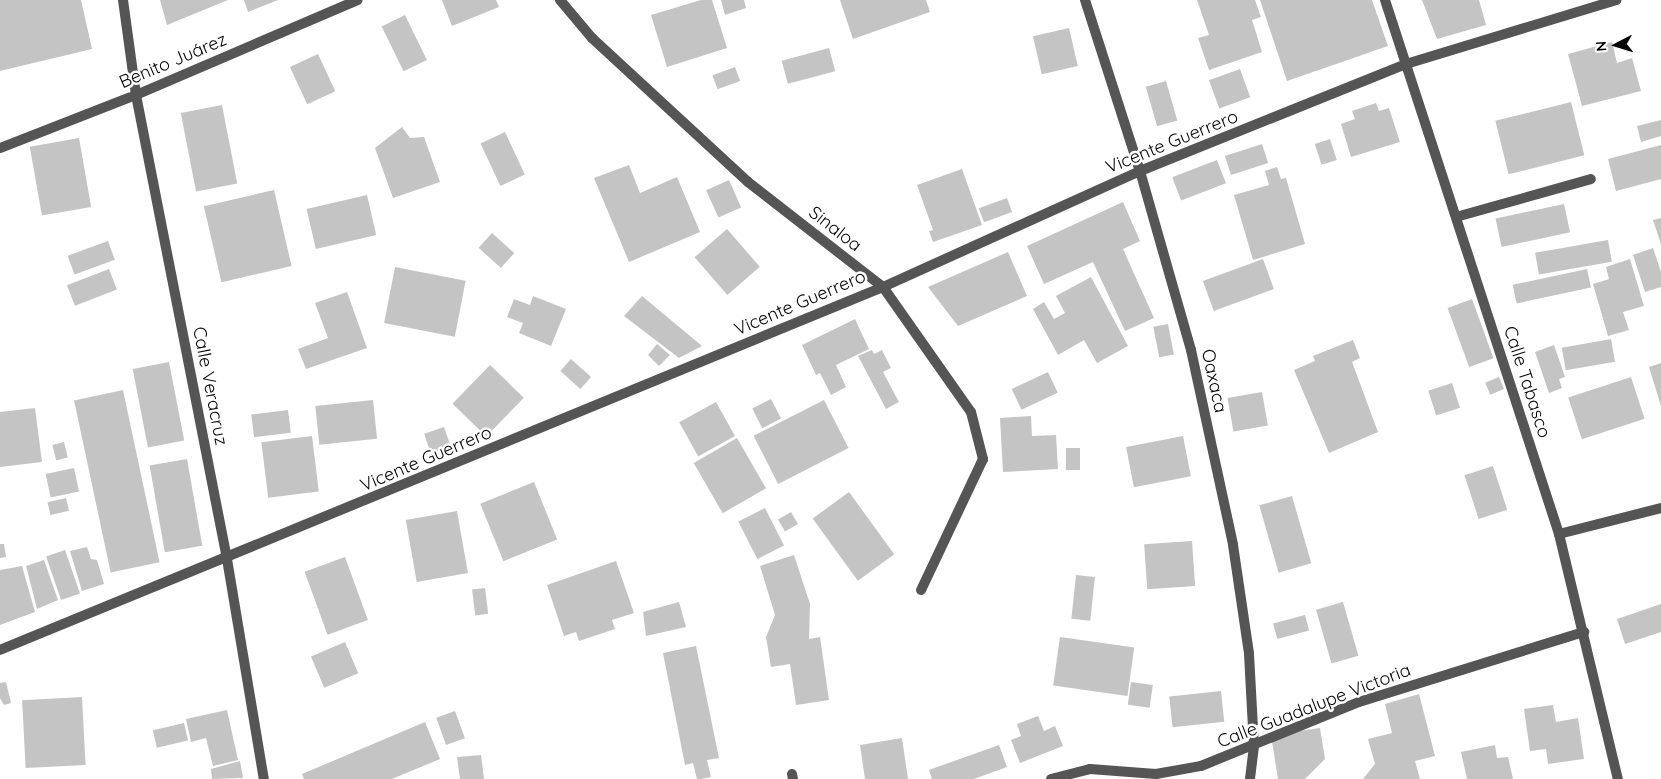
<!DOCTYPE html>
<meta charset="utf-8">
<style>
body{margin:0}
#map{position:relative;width:1661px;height:779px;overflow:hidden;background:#fff;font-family:Quicksand,sans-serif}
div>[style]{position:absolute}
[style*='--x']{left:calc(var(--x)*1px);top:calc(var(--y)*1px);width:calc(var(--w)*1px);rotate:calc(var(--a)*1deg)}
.building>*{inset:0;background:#c4c4c4;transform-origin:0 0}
.minor>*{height:10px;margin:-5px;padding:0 5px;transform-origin:5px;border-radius:5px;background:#555}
span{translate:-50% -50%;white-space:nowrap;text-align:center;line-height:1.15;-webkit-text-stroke:5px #fff;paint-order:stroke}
.street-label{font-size:18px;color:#000}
.north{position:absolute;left:1591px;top:20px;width:50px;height:50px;-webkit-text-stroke:4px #fff;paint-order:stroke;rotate:265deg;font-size:14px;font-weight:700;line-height:20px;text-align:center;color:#000}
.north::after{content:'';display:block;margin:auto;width:18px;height:22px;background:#000;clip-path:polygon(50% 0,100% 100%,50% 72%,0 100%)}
</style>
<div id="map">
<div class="building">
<i style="clip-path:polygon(0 0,81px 0,92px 49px,0 71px)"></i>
<i style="clip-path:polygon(160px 0,228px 0,167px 25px)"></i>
<i style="clip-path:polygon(244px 0,278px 0,248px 12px)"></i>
<i style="clip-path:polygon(442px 0,496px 0,499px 7px,452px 26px)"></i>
<i style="clip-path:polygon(701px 0,712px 0,727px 48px,667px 67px,651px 15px)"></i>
<i style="clip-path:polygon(721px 0,744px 0,746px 8px,725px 15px)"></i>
<i style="clip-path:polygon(840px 0,926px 0,930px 12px,853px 39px)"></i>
<i style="clip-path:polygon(1197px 0,1255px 0,1261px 17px,1252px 20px,1262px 52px,1209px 70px,1198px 38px,1209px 35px)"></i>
<i style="clip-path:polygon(1260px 0,1372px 0,1388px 46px,1287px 81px)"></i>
<i style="clip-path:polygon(1422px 0,1479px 0,1486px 25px,1437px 39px)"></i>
<i style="left:405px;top:15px;width:50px;height:26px;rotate:64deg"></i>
<i style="left:1069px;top:28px;width:39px;height:37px;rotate:77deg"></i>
<i style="clip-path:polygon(1612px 42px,1617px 63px,1632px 58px,1641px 91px,1582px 106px,1568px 54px)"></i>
<i style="left:829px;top:48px;width:24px;height:49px;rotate:75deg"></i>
<i style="left:318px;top:54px;width:41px;height:31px;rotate:65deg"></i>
<i style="left:735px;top:67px;width:15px;height:24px;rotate:70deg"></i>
<i style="left:1240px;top:69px;width:30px;height:33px;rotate:70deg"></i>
<i style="left:1166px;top:81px;width:41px;height:21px;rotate:74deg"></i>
<i style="left:1571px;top:102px;width:55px;height:78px;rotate:76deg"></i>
<i style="clip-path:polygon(1376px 103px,1379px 111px,1389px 108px,1400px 142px,1351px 157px,1341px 124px,1355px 119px,1352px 111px)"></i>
<i style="left:222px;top:105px;width:80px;height:42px;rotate:79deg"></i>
<i style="clip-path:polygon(1661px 120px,1661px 136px,1641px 142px,1637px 126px)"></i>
<i style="clip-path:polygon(402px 127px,410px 138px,424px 137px,440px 182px,393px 198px,375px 148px)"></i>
<i style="left:505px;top:132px;width:47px;height:27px;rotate:65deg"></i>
<i style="left:79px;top:138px;width:70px;height:50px;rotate:80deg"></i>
<i style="left:1330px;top:139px;width:22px;height:16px;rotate:72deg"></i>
<i style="left:1262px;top:144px;width:20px;height:39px;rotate:72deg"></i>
<i style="clip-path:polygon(1661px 145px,1661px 179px,1616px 191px,1608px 159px)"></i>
<i style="left:1217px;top:160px;width:25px;height:48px;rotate:69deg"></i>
<i style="clip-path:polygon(629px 165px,640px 193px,677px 177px,700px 232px,629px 262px,594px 178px)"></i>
<i style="clip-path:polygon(1277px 167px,1281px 179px,1286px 178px,1305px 244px,1253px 260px,1234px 195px,1269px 185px,1265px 171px)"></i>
<i style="clip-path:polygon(962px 169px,982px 225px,933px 242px,929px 231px,933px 230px,917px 185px)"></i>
<i style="left:729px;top:180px;width:30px;height:25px;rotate:66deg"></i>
<i style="left:274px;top:190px;width:78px;height:72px;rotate:77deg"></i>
<i style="left:367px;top:195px;width:41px;height:62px;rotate:77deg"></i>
<i style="left:1007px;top:198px;width:15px;height:30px;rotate:70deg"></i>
<i style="clip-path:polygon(1123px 202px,1140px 241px,1123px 249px,1154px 318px,1125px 331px,1093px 262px,1044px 284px,1027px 246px)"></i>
<i style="left:1564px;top:204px;width:29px;height:70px;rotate:78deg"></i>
<i style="clip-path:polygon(1661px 218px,1661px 244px,1653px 220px)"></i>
<i style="left:727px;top:229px;width:50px;height:43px;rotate:49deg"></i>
<i style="left:492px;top:233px;width:30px;height:20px;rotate:42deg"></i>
<i style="left:1608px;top:240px;width:22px;height:74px;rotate:80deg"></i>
<i style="left:108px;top:241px;width:20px;height:43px;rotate:70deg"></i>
<i style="clip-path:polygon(1653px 248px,1661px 272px,1661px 287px,1645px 292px,1633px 255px)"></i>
<i style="clip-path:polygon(1008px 252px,1027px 296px,958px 326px,928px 287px)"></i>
<i style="left:1263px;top:259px;width:32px;height:64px;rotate:70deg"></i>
<i style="clip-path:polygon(1630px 259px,1644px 306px,1623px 312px,1629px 330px,1608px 336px,1593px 284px,1609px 279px,1606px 267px)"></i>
<i style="left:395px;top:267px;width:72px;height:57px;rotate:11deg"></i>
<i style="left:109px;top:269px;width:22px;height:45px;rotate:69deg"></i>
<i style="left:1587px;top:269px;width:19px;height:76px;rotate:78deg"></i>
<i style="clip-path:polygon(1091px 277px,1128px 346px,1097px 363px,1084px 340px,1058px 355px,1033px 309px,1044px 302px,1054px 319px,1065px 313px,1056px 296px)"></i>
<i style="clip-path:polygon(347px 292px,367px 348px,306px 369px,298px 349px,328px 338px,315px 303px)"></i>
<i style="clip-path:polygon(533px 296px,566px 309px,551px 346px,519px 333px,523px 323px,507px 317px,514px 299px,530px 305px)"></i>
<i style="clip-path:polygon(642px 296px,702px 346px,679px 358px,624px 316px)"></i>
<i style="left:1472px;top:299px;width:63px;height:26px;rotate:70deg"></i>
<i style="clip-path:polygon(855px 319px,869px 349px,836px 365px,846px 387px,831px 395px,820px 373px,816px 375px,802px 345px)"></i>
<i style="left:1168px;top:324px;width:31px;height:15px;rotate:79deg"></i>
<i style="left:1611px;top:339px;width:23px;height:50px;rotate:80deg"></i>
<i style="clip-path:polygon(1353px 340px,1360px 358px,1352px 362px,1378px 432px,1329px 453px,1294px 370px,1315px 361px,1313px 356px)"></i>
<i style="clip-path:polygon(657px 344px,670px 355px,659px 366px,648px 355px)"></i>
<i style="clip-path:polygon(1554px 345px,1565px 377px,1559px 379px,1562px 388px,1549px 393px,1535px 352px)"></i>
<i style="clip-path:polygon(872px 350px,874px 354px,882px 350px,891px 368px,883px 372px,899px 402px,886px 409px,858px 356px)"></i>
<i style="left:571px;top:359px;width:27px;height:16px;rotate:42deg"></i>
<i style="left:169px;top:362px;width:80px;height:37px;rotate:79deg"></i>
<i style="clip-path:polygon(1661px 363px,1661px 406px,1649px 367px)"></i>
<i style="left:490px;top:365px;width:47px;height:54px;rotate:44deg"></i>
<i style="left:1048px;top:372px;width:23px;height:40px;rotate:65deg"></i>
<i style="left:1499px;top:377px;width:13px;height:15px;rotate:67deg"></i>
<i style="left:1631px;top:377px;width:44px;height:66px;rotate:72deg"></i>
<i style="left:1452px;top:383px;width:26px;height:25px;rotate:72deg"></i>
<i style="left:123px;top:390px;width:176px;height:50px;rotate:78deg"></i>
<i style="left:1262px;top:392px;width:34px;height:35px;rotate:80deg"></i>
<i style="left:771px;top:399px;width:22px;height:21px;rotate:63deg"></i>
<i style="left:373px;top:400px;width:39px;height:58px;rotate:84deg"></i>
<i style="left:824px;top:400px;width:54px;height:79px;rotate:63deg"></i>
<i style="left:716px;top:402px;width:39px;height:42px;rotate:61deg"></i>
<i style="clip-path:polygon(35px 408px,42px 462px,0 467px,0 412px)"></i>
<i style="left:288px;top:410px;width:23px;height:37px;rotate:83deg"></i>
<i style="clip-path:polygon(1031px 416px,1032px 436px,1056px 435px,1058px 469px,1003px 472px,1000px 418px)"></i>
<i style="left:444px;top:427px;width:21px;height:21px;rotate:71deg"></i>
<i style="left:312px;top:436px;width:56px;height:51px;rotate:83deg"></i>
<i style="left:1183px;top:436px;width:41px;height:58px;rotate:79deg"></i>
<i style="left:737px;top:438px;width:58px;height:50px;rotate:60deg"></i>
<i style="left:64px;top:442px;width:16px;height:12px;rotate:76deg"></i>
<i style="left:1066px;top:448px;width:14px;height:22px"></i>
<i style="left:187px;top:459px;width:88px;height:38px;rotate:80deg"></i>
<i style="left:1493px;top:466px;width:46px;height:30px;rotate:72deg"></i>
<i style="left:74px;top:468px;width:24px;height:29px;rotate:78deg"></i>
<i style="left:534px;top:482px;width:62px;height:58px;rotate:68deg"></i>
<i style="left:849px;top:492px;width:77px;height:45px;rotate:54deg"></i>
<i style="left:1292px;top:496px;width:70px;height:34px;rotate:74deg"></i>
<i style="left:66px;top:498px;width:13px;height:19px;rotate:77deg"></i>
<i style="left:765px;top:508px;width:42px;height:30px;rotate:63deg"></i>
<i style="left:457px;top:511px;width:63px;height:52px;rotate:80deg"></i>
<i style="left:791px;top:512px;width:14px;height:15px;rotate:60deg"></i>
<i style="left:1192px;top:541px;width:45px;height:48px;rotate:86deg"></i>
<i style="clip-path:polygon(0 544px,4px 544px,6px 557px,0 558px)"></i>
<i style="clip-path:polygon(87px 547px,91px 559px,97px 560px,104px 584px,82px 591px,70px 551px)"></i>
<i style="left:65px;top:550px;width:46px;height:20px;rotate:71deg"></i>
<i style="clip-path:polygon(794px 555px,810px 604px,809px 639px,820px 637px,829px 700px,796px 705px,790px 664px,771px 667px,766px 637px,775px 615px,760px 566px)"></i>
<i style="left:345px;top:557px;width:67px;height:43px;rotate:70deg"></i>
<i style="clip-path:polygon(44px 560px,58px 600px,37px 609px,26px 566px)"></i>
<i style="clip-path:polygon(616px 561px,634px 613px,612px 620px,615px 629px,579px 641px,576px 632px,564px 636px,547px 585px)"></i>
<i style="clip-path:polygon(22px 566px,35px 612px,0 625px,0 570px)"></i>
<i style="left:1076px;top:575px;width:19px;height:44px;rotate:6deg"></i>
<i style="left:485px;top:588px;width:26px;height:13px;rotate:83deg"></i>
<i style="clip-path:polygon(679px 602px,686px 627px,646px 636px,643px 612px)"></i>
<i style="left:1343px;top:602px;width:56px;height:28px;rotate:74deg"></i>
<i style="clip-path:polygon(1661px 604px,1661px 632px,1625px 644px,1617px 619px)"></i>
<i style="left:1305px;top:615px;width:16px;height:33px;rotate:75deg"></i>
<i style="left:1060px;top:637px;width:75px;height:49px;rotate:8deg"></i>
<i style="left:345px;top:642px;width:34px;height:37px;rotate:67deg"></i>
<i style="clip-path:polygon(696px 646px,719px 758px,707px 760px,711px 777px,701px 779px,697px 779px,693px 763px,685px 765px,663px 653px)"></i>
<i style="clip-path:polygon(6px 682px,11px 703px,4px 705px,0 698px,0 683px)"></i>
<i style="left:1131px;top:682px;width:22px;height:23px;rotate:8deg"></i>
<i style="left:1221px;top:691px;width:31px;height:52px;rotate:84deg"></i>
<i style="clip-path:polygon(1419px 694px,1435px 756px,1415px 761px,1420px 779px,1363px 779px,1375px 764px,1368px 739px,1392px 733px,1385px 704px)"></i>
<i style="left:82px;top:697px;width:68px;height:60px;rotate:87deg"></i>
<i style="clip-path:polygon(1553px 705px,1556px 722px,1578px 718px,1584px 759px,1548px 764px,1546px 749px,1530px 751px,1524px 709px)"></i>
<i style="clip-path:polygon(227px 710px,238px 760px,213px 766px,206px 738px,191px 742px,186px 719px)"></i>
<i style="left:455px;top:711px;width:29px;height:20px;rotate:70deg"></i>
<i style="clip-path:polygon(1038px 716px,1044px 731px,1055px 726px,1063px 746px,1020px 763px,1011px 740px,1021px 736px,1017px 724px)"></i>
<i style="clip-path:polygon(425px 722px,440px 759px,392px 779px,304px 779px,302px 774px)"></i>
<i style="left:184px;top:723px;width:18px;height:32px;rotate:77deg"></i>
<i style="clip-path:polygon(1320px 728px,1325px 759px,1305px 779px,1278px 779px,1271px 735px)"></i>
<i style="clip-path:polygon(902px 738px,908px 779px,865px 779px,860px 745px)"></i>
<i style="clip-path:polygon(999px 745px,1007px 767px,974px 779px,932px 779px,929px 770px)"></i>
<i style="clip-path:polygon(1495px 745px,1497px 758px,1508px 757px,1513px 779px,1467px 779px,1461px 752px)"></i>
<i style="clip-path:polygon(481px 755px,484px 779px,460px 779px,457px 757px)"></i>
<i style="clip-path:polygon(240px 761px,243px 778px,212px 779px,211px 769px)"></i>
</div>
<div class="minor">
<i style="--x:123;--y:0;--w:96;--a:82.2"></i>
<i style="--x:136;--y:95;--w:473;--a:78.9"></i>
<i style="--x:227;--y:559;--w:223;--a:80.5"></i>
<i style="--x:560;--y:0;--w:50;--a:49.9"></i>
<i style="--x:592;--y:38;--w:212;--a:42.7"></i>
<i style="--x:748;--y:182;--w:171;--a:37.9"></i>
<i style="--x:883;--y:287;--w:153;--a:54.9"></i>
<i style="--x:971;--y:412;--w:49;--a:75.7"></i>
<i style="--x:983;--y:459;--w:145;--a:115.3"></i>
<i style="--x:1085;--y:0;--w:180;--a:72.2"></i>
<i style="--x:1140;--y:171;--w:186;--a:74.1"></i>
<i style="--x:1191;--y:350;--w:199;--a:77.8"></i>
<i style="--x:1233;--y:545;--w:110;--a:81.6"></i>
<i style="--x:1249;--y:654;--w:92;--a:86.9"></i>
<i style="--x:1254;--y:746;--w:33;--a:97"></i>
<i style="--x:1385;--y:0;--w:562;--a:71.95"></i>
<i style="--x:1559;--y:534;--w:252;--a:76.5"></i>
<i style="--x:0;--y:148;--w:146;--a:-21.3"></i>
<i style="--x:136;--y:95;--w:241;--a:-23.2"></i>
<i style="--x:1456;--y:217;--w:140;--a:-15.7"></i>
<i style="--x:1559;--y:534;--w:105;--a:-14.3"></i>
<i style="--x:0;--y:650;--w:955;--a:-22.35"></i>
<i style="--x:883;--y:287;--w:282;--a:-24.3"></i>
<i style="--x:1140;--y:171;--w:287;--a:-21.9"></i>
<i style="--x:1406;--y:64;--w:220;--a:-16.9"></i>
<i style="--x:792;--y:774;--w:5;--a:79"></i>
<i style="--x:1051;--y:779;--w:40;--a:-14.4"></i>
<i style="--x:1090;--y:769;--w:66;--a:4.3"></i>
<i style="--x:1156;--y:774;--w:46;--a:-10.1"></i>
<i style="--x:1201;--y:766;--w:170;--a:-22.1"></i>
<i style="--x:1359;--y:702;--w:236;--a:-17.3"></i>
</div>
<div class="street-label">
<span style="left:173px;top:61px;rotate:-23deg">Benito Juárez</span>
<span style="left:1172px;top:142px;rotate:-22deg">Vicente Guerrero</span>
<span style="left:835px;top:229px;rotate:38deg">Sinaloa</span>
<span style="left:800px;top:303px;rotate:-23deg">Vicente Guerrero</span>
<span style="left:1214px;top:381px;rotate:78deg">Oaxaca</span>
<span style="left:1527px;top:382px;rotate:72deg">Calle Tabasco</span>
<span style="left:210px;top:386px;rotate:79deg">Calle Veracruz</span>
<span style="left:426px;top:459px;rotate:-23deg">Vicente Guerrero</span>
<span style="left:1314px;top:706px;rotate:-21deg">Calle Guadalupe Victoria</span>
</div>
<div class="north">N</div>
</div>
